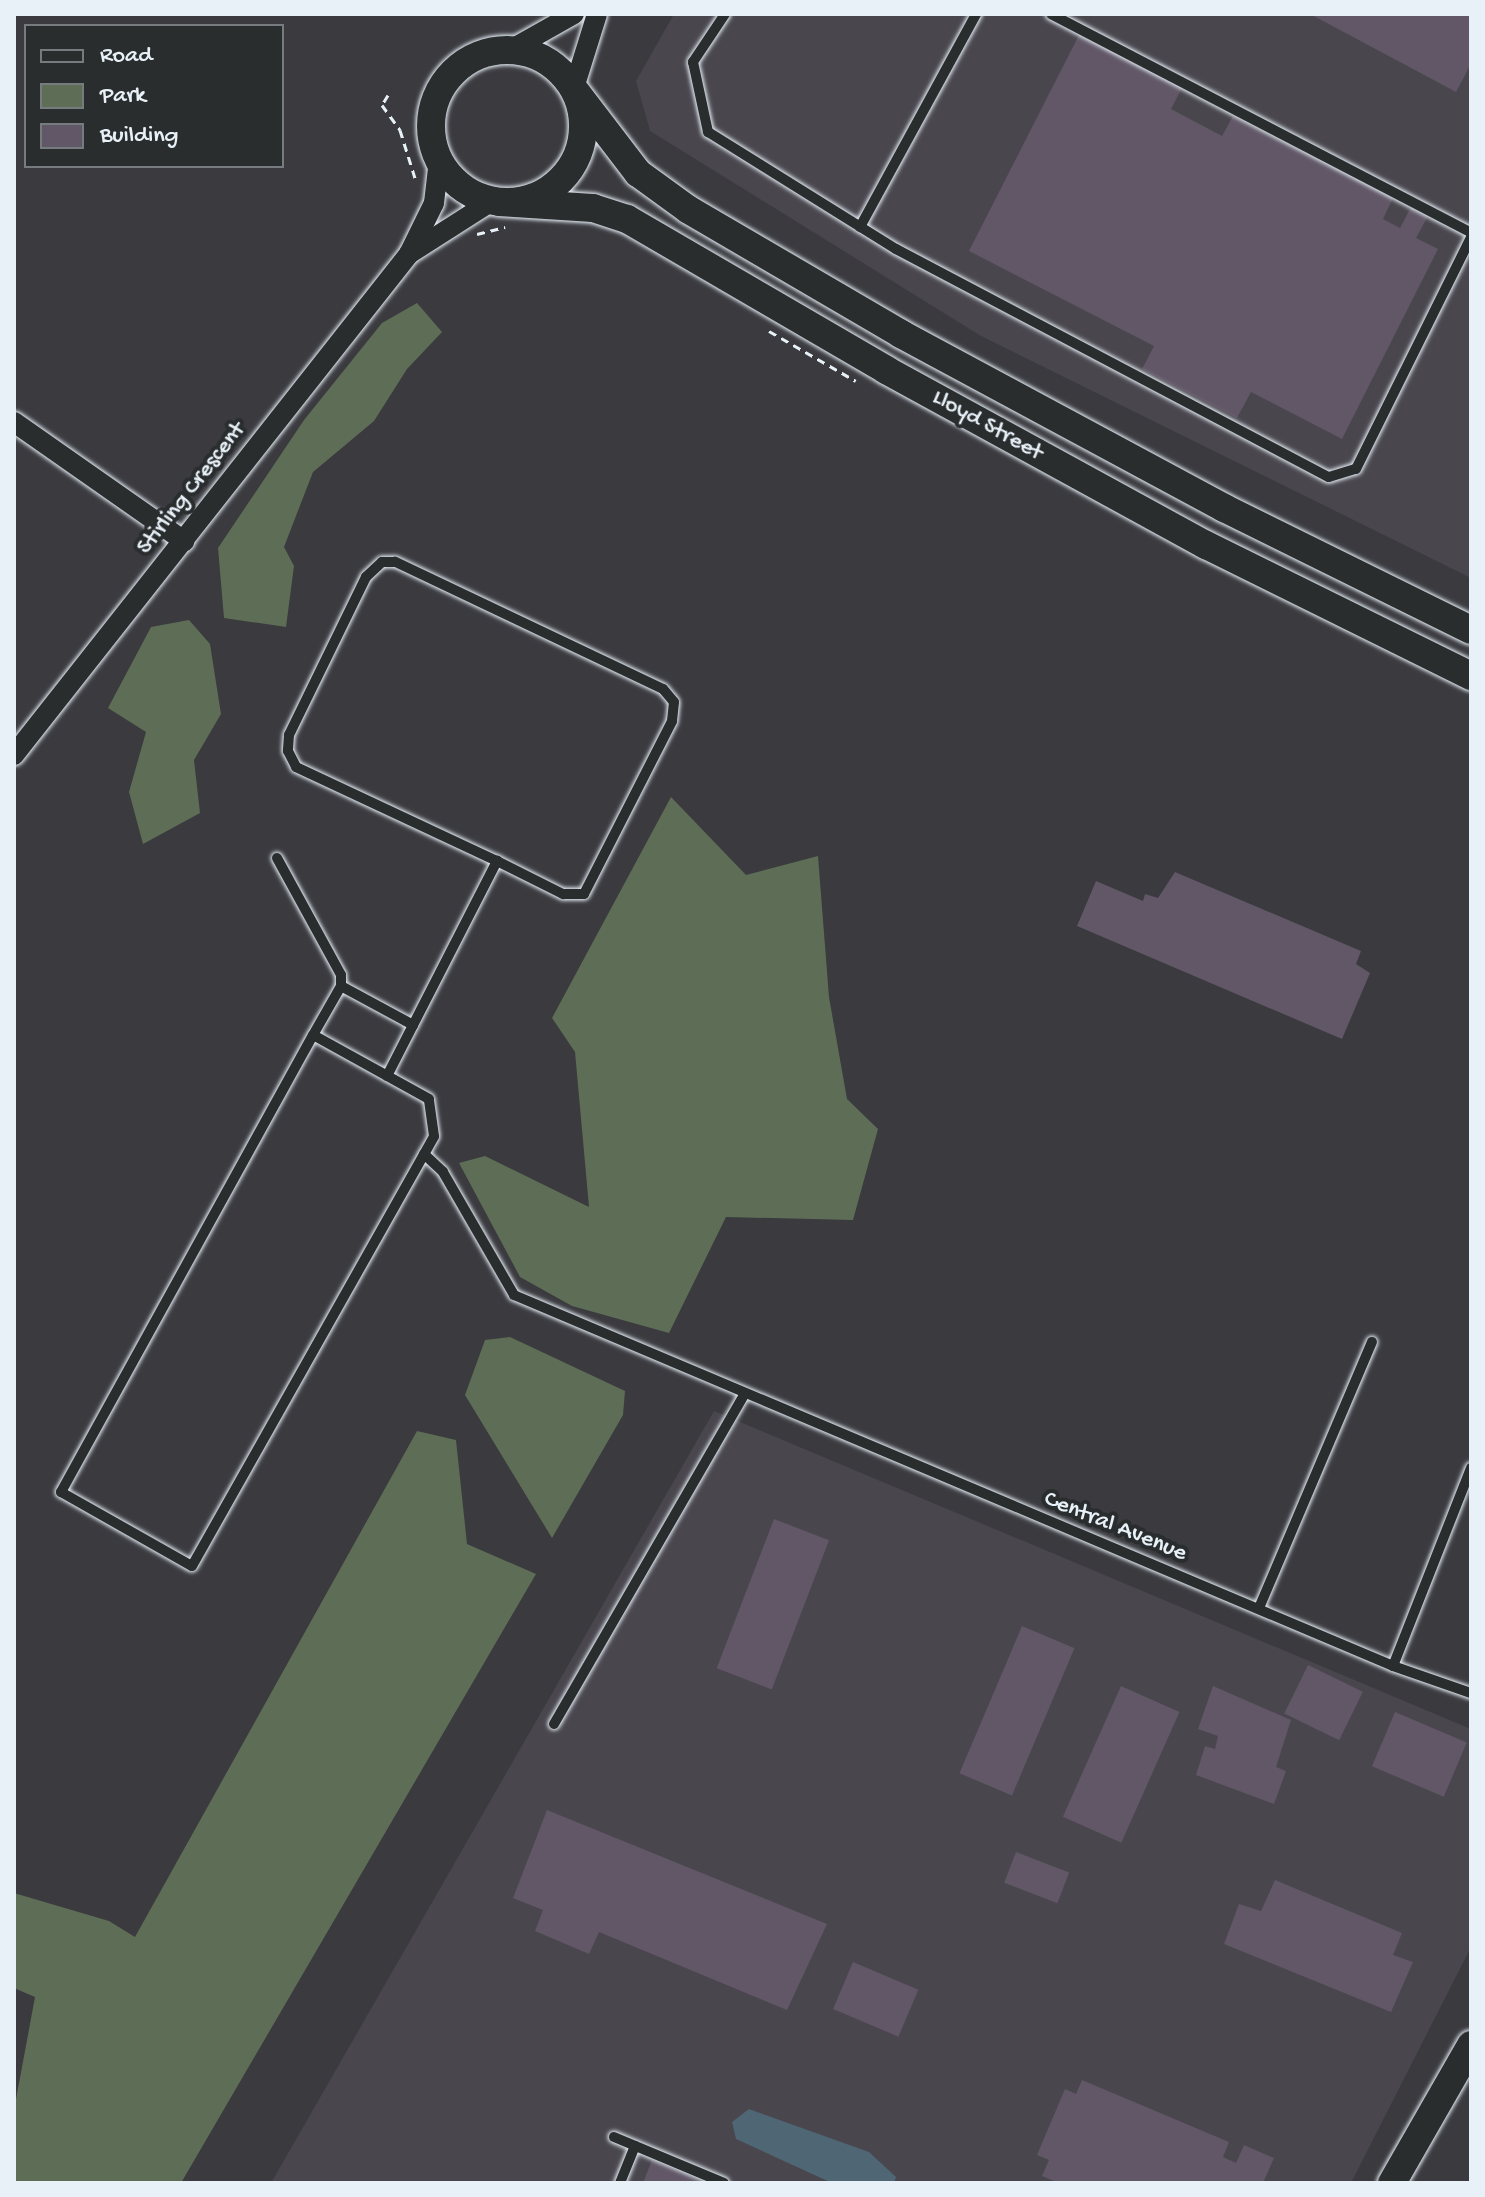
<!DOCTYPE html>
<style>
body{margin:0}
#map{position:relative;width:1485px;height:2197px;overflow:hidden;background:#3a3a3f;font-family:"Gochi Hand",sans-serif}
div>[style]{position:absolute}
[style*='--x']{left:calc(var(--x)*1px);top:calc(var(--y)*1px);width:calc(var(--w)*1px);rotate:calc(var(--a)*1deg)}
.built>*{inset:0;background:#49464e}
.green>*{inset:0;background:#5e6d56}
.water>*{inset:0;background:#4f6674}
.building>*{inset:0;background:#615766;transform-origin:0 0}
.path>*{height:3px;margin-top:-1.5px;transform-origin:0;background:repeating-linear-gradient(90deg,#e8f1f8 0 8px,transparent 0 14px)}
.roads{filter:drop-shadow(0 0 2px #e8f1f8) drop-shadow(0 0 2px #e8f1f8)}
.lane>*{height:10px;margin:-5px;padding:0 5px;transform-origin:5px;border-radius:5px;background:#2a2d2e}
.street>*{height:20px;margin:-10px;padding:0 10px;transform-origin:10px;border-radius:10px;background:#2a2d2e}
.secondary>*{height:28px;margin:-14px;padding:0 14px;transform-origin:14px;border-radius:14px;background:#2a2d2e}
.secondary>.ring{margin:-14px;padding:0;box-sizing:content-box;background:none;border:28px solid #2a2d2e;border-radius:50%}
span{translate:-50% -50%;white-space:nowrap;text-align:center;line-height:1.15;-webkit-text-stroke:8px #2a2d2e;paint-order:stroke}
.street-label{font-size:24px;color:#e8f1f8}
.frame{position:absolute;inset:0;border:16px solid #e8f1f8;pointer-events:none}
.legend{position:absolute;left:24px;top:24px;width:260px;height:144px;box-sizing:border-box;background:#2a2d2e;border:2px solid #767b7f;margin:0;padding:10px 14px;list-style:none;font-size:24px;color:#e8f1f8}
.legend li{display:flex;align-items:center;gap:16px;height:40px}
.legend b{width:40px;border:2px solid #767b7f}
</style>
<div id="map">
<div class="built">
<i style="clip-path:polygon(674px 14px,1471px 14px,1471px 578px,981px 336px,650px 131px,636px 81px)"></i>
<i style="clip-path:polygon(714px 1411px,1471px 1729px,1471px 1947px,1351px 2183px,271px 2183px)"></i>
</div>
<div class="green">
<i style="clip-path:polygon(417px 303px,442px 332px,407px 369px,374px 421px,313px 472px,284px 547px,294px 566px,286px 627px,224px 618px,218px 548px,304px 420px,382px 323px)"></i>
<i style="clip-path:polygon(189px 620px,210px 644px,221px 714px,194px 760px,200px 813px,143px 844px,129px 792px,146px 732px,108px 708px,151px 627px)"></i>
<i style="clip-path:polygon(671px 797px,746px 875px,818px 856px,829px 997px,847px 1099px,878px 1129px,853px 1220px,726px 1217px,669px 1333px,572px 1306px,520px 1277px,459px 1163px,485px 1156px,589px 1207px,575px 1052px,552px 1018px)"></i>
<i style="clip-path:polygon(510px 1337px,625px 1391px,623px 1415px,552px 1538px,465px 1395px,485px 1340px)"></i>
<i style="clip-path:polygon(417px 1431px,456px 1440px,467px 1544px,536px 1574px,181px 2183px,14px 2183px,14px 2110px,35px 1997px,14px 1988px,14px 1893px,109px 1921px,135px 1937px)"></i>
</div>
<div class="water">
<i style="clip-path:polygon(749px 2109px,869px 2152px,896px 2177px,894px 2183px,832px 2183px,736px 2139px,732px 2122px)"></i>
</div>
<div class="building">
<i style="clip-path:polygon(1310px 14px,1471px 14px,1471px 64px,1456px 92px)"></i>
<i style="clip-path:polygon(1079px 35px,1182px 88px,1171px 109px,1222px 136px,1233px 116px,1393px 198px,1383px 219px,1400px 228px,1411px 207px,1428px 216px,1416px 238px,1438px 249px,1342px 439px,1251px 392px,1237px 418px,1142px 369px,1154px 346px,969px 251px)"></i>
<i style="clip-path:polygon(1175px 872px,1361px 951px,1356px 964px,1370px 973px,1342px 1039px,1077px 926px,1096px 881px,1143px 901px,1145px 894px,1158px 898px)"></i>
<i style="left:774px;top:1519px;width:59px;height:160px;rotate:21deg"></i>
<i style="left:1022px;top:1626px;width:57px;height:160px;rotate:23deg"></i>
<i style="left:1308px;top:1665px;width:61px;height:54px;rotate:26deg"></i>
<i style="left:1121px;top:1686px;width:64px;height:143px;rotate:24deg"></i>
<i style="clip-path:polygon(1213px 1686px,1291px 1720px,1276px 1767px,1286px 1771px,1274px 1804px,1196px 1775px,1205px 1746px,1215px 1749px,1218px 1736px,1198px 1729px)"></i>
<i style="left:1395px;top:1712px;width:78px;height:59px;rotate:23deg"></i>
<i style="clip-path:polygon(547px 1810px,827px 1924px,787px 2010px,599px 1932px,589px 1954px,535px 1931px,543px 1910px,513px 1898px)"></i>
<i style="left:1016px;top:1852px;width:57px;height:33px;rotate:21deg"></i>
<i style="clip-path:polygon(1275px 1880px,1402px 1933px,1393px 1955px,1413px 1962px,1391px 2012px,1224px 1944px,1239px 1904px,1261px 1911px)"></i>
<i style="left:853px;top:1962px;width:71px;height:51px;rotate:23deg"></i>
<i style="clip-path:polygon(1082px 2080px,1229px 2142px,1223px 2157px,1236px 2163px,1244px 2145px,1274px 2158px,1263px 2183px,1059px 2183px,1042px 2176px,1049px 2160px,1037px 2155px,1065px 2089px,1076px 2094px)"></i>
<i style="clip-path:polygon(652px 2160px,706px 2183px,643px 2183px)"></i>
</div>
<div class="path">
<i style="--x:388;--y:95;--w:12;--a:121"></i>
<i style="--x:382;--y:105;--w:31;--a:54"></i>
<i style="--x:400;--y:130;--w:53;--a:72.6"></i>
<i style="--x:477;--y:234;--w:29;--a:-14"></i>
<i style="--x:769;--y:331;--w:100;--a:29.9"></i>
</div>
<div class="roads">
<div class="lane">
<i style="--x:725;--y:14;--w:58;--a:123.7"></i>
<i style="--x:693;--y:62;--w:72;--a:77.9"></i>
<i style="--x:708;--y:132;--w:221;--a:31.9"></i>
<i style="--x:896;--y:249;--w:489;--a:27.8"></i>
<i style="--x:1329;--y:477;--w:28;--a:-17"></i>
<i style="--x:1356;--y:469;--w:259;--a:-63.6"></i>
<i style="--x:1051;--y:14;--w:474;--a:27.5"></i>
<i style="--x:860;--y:227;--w:243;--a:-61.4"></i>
<i style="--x:277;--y:858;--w:133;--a:61.3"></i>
<i style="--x:341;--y:975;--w:11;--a:90"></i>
<i style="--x:341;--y:986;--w:56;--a:119.7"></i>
<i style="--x:313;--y:1035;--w:522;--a:118.87"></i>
<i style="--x:61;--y:1492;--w:150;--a:29.5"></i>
<i style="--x:192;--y:1566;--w:493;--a:-60.6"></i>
<i style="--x:434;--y:1136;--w:37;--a:-98"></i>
<i style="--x:429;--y:1099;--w:132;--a:-151.1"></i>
<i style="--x:341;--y:986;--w:82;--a:28.4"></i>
<i style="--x:387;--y:1076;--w:242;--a:-62.9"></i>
<i style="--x:497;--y:861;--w:74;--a:26.6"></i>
<i style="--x:563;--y:894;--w:21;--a:0"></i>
<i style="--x:584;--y:894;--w:194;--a:-63"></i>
<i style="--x:672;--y:721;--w:19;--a:-84"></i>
<i style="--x:674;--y:702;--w:17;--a:-130"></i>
<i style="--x:663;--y:689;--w:297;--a:-154.6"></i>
<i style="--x:395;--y:562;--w:13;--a:180"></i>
<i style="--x:382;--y:562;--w:22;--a:137"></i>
<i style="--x:366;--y:577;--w:176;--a:116"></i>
<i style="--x:289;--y:735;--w:16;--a:94"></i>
<i style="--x:288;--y:751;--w:18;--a:63"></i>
<i style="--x:296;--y:767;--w:222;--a:25.1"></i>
<i style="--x:424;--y:1154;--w:26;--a:43"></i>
<i style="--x:443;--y:1172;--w:142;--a:60"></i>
<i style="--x:514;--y:1295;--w:954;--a:22.88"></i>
<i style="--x:1393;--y:1666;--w:83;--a:19.1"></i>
<i style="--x:1259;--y:1608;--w:289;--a:-67"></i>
<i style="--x:1393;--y:1666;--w:213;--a:-68.5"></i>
<i style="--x:554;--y:1724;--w:380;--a:-60"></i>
<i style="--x:614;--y:2137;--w:119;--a:22.7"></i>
<i style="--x:620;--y:2183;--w:40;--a:-68"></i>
</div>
<div class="street">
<i style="--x:512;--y:49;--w:71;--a:-29.4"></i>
<i style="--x:574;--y:88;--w:77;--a:-72.7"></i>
<i style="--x:409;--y:254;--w:98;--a:-32.6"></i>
<i style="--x:14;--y:422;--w:208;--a:35"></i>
<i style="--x:14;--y:755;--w:638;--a:-51.75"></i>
<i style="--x:409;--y:254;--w:57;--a:-63.9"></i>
<i style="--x:434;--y:203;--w:43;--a:-83.4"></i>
</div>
<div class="secondary">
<i class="ring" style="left:431px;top:50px;width:124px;height:124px"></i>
<i style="--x:576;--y:92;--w:102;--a:52.6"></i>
<i style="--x:638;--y:173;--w:63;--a:36"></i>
<i style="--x:689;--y:210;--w:246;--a:30.3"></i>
<i style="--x:901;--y:334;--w:367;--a:28.3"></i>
<i style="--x:1224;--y:508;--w:275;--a:26.3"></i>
<i style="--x:499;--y:202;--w:94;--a:3.7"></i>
<i style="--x:593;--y:208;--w:36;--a:18"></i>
<i style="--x:627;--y:219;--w:300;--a:30.2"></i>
<i style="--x:886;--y:370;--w:365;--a:28.7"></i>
<i style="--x:1206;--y:545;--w:296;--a:26.3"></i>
<i style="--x:1392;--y:2183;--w:159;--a:-60.2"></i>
</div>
</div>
<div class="street-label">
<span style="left:987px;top:426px;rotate:29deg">Lloyd Street</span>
<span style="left:192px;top:489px;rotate:-52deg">Stirling Crescent</span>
<span style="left:1115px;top:1527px;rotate:22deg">Central Avenue</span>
</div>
<div class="frame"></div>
<ul class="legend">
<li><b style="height:10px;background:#2a2d2e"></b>Road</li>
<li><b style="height:22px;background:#5e6d56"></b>Park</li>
<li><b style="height:22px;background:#615766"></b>Building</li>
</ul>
</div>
